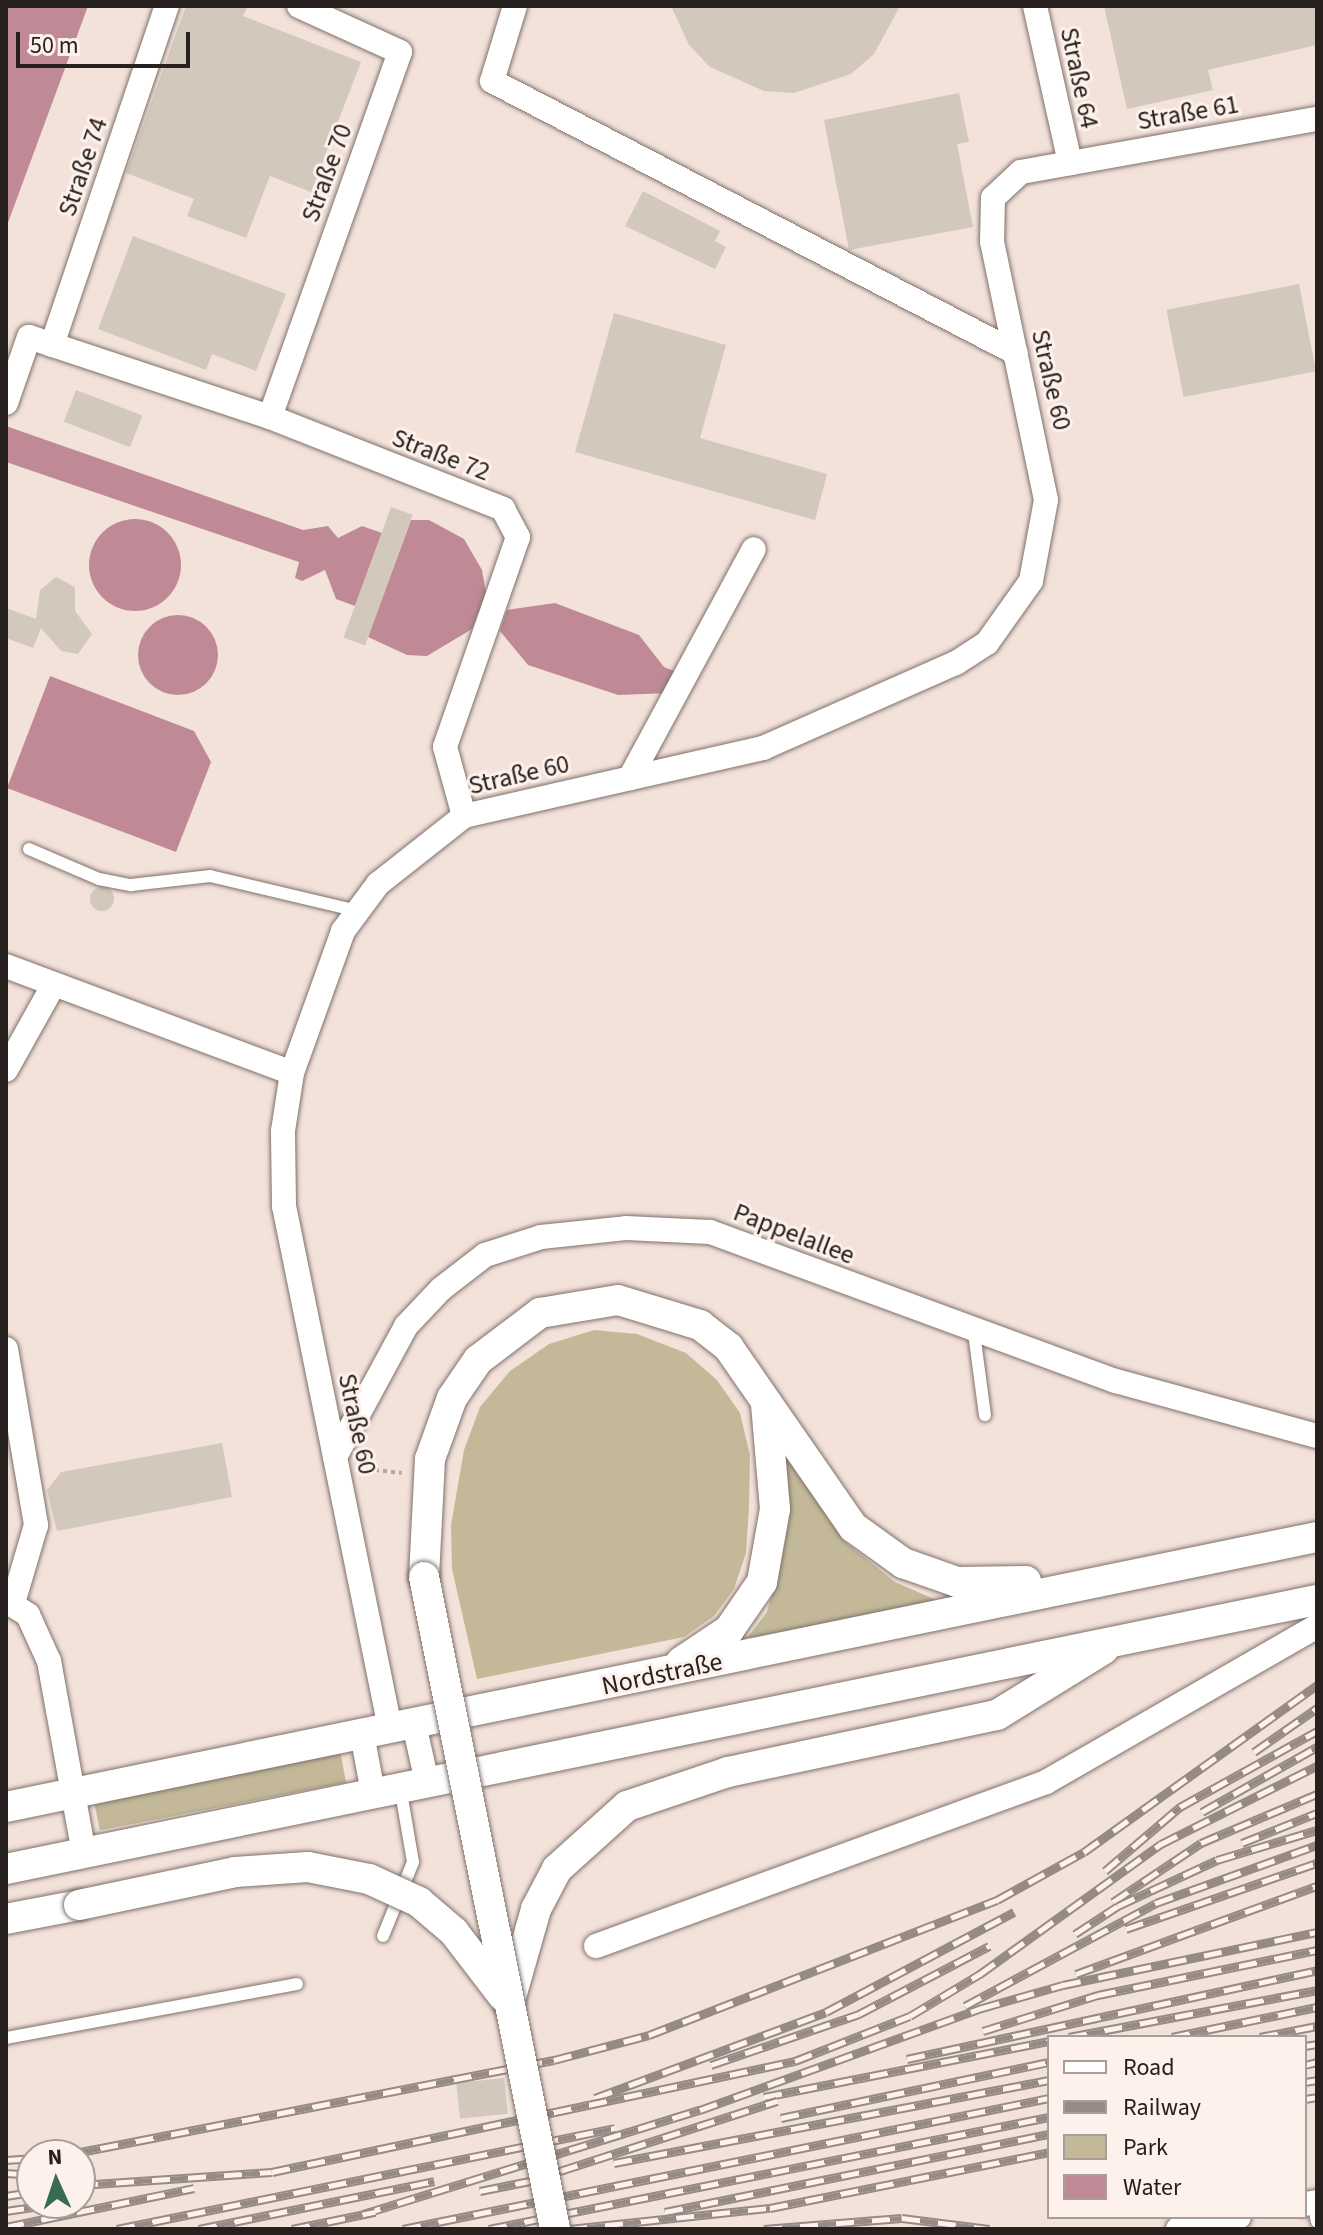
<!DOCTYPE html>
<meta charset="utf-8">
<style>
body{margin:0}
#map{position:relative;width:1323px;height:2235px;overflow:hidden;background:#f3e2da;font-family:"Source Sans 3",sans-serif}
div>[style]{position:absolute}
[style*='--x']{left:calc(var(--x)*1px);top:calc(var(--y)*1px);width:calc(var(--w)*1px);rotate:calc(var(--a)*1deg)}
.green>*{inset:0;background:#c3b999;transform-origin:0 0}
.water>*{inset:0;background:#bf8a96}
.round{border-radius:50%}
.building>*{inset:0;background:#d3c8bc;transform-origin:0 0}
.path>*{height:4px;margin-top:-2px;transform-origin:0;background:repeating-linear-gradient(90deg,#b4a6a0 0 4px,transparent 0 8px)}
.roads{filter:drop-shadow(0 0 2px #7f716a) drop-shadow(0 0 2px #7f716a)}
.service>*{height:12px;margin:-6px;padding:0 6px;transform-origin:6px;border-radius:6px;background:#fff}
.minor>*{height:24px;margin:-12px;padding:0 12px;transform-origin:12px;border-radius:12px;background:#fff}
.tertiary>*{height:30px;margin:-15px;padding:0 15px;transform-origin:15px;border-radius:15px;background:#fff}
.rail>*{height:9px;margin-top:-4.5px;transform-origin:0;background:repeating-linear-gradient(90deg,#fef0ea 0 18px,#968a84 0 36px);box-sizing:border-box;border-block:2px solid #968a84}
.bridges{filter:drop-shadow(0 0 2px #7f716a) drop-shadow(0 0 2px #7f716a)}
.tertiary-bridge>*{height:30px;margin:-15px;padding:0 15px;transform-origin:15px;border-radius:15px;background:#fff}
span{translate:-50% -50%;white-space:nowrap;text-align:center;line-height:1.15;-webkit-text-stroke:6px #fef0ea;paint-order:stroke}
.street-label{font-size:26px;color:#26211e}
.frame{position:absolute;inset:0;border:8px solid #26211e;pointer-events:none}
.legend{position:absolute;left:1047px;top:2035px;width:260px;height:184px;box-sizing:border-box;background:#fef0ea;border:2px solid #a89d98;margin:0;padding:10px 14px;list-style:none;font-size:24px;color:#26211e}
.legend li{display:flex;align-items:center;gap:16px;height:40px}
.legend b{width:40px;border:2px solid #a89d98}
.north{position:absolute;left:16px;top:2139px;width:80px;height:80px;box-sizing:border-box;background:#fef0ea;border:2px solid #a89d98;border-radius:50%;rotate:357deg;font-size:22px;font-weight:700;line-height:32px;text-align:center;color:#26211e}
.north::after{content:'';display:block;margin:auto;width:28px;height:36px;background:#356c52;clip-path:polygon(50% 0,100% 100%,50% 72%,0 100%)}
.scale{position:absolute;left:16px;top:32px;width:174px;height:36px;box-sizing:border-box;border:4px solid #26211e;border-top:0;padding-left:10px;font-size:24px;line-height:28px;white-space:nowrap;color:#26211e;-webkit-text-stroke:6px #fef0ea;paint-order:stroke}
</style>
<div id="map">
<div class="green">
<i style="clip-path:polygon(594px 1330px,637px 1334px,686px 1353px,717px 1380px,740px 1413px,750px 1455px,749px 1507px,746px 1553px,734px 1589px,714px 1616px,684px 1637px,477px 1679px,452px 1569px,451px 1525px,464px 1450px,480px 1407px,510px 1371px,549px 1344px)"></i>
<i style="clip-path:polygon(785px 1447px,843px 1540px,895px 1582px,943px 1603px,747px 1638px,767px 1612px,782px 1556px)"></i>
<i style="left:340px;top:1751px;width:32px;height:251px;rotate:79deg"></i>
</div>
<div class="water">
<i style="clip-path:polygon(6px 6px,88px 6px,6px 228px)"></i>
<i style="clip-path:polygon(6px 426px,303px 530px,328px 526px,338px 538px,362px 526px,382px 533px,355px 606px,336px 599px,325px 570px,302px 581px,295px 578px,299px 562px,6px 462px)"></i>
<i class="round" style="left:89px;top:519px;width:92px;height:92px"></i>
<i style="clip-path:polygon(411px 520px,429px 520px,464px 539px,482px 570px,486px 593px,472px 629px,427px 656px,407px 655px,368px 637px)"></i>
<i style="clip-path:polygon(555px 603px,639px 635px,664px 667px,679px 673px,670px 693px,618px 695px,528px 665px,500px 631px,507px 610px)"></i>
<i class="round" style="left:138px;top:615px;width:80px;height:80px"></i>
<i style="clip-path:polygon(50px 676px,194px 731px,211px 762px,176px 852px,7px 788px)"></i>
</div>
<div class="building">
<i style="clip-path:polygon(186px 6px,248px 6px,243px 16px,361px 62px,311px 192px,270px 176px,246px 238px,187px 216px,194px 199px,126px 173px)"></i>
<i style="clip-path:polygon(671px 6px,900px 6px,874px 54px,851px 74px,794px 93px,764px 91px,710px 67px,689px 45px)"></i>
<i style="clip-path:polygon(1104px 6px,1317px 6px,1317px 45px,1208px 70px,1213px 90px,1127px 109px)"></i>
<i style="clip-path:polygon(959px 93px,969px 142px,957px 144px,973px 227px,849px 250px,824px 120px)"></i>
<i style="clip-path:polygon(643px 191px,720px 231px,715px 241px,726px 247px,715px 269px,625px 226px)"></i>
<i style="clip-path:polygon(133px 236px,286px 294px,256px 371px,212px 354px,206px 370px,98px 329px)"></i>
<i style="left:1299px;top:284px;width:89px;height:135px;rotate:79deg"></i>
<i style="clip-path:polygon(614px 313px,726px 345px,700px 438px,827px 474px,815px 520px,575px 452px)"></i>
<i style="left:76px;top:390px;width:71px;height:34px;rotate:21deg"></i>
<i style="left:391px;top:507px;width:23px;height:139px;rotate:20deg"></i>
<i style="clip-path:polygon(56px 577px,75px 587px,75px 611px,92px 634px,78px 654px,61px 651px,41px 628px,33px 648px,6px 638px,6px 608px,36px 619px,40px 590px)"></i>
<i class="round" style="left:90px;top:887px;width:24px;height:24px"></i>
<i style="clip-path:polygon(222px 1443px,232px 1497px,57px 1531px,47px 1490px,61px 1472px)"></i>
<i style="left:504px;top:2078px;width:36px;height:48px;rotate:84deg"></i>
</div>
<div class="path">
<i style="--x:359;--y:1468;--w:43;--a:6.6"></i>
</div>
<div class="roads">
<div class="service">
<i style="--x:29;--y:849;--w:76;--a:23.2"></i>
<i style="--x:99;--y:879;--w:33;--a:11"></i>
<i style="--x:131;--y:885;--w:80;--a:-6.5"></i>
<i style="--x:210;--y:876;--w:152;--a:13.3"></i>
<i style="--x:974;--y:1333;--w:83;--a:82.4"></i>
<i style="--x:383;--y:1936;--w:80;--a:-67.9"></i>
<i style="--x:413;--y:1862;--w:76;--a:-99.8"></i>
<i style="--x:6;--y:2038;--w:296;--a:-10.5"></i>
<i style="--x:1313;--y:2203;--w:19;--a:78"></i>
</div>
<div class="minor">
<i style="--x:515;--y:6;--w:78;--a:107"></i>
<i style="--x:492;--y:81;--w:590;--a:27.43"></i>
<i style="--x:1035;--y:6;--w:161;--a:77.4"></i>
<i style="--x:52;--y:345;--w:358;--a:-71.3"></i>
<i style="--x:6;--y:403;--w:70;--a:-70.8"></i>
<i style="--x:29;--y:337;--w:254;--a:18.4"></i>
<i style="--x:270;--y:417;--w:251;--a:21.5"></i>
<i style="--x:503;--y:509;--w:32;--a:62"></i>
<i style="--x:518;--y:537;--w:222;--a:109.2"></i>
<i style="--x:445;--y:747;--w:72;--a:74.6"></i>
<i style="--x:270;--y:417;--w:387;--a:-70.4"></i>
<i style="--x:400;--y:52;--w:111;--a:-155.5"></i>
<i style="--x:630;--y:778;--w:260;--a:-61.6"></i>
<i style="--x:6;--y:966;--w:305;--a:20.5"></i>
<i style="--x:6;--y:1070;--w:98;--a:-60.8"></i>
<i style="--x:6;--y:1349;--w:179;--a:80.3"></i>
<i style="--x:36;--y:1525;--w:81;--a:106.4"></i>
<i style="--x:335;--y:1457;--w:149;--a:-61.5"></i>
<i style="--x:406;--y:1326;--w:51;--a:-46.6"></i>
<i style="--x:441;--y:1289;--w:56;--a:-37.7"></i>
<i style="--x:485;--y:1255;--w:59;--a:-17.8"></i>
<i style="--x:541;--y:1237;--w:85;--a:-6"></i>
<i style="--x:626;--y:1228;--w:84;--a:2.7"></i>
<i style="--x:710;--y:1232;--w:432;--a:20.2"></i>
<i style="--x:1116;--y:1381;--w:208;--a:15.3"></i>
<i style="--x:6;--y:1601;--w:26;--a:32"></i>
<i style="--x:28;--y:1615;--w:51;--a:65.5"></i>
<i style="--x:49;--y:1661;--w:195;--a:79.7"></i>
<i style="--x:414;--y:1724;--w:59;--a:77.4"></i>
<i style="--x:390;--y:1728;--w:533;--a:-101.48"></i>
<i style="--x:284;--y:1206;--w:75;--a:-90.8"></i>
<i style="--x:283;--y:1131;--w:59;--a:-81.2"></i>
<i style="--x:292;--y:1073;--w:151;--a:-70.2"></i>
<i style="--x:343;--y:931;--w:59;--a:-53.3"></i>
<i style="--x:378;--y:884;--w:110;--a:-38.3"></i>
<i style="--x:464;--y:816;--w:307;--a:-12.8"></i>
<i style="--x:763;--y:748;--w:211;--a:-23.8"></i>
<i style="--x:956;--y:663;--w:37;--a:-33"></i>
<i style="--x:987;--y:643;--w:76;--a:-54.6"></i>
<i style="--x:1031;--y:581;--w:82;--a:-79.5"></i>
<i style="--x:1046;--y:500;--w:264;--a:-101.8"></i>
<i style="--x:992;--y:242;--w:44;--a:-88.7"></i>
<i style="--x:993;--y:198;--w:38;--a:-43"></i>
<i style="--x:1021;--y:172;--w:301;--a:-10.2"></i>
<i style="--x:362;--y:1734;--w:60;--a:79.4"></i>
<i style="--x:596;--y:1946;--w:479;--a:-20"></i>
<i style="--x:1046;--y:1782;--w:313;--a:-29.9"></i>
<i style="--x:1305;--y:2204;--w:12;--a:-9"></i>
<i style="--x:1178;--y:2229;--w:62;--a:-11.1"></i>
</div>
<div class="tertiary">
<i style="--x:424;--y:1577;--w:118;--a:-87.1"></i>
<i style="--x:430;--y:1459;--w:65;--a:-70.2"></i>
<i style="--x:452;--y:1398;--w:46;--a:-55.6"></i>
<i style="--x:478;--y:1360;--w:78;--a:-37.2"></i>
<i style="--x:540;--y:1313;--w:79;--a:-9.5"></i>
<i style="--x:618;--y:1300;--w:86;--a:17"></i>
<i style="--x:700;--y:1325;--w:37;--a:38"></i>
<i style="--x:729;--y:1348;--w:218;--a:55.3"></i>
<i style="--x:853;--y:1527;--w:62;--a:35.8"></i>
<i style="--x:903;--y:1563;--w:57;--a:19.4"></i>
<i style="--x:957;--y:1582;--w:69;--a:-0.8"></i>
<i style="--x:681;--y:1662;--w:58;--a:-33.7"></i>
<i style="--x:729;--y:1630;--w:58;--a:-55.5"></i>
<i style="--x:762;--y:1582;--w:74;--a:-79.9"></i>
<i style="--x:775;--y:1509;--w:104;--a:-94.9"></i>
<i style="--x:6;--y:1807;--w:1339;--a:-11.64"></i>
<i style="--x:6;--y:1869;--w:1338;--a:-11.6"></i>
<i style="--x:6;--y:1919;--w:74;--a:-10.9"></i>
<i style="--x:509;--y:2004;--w:99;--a:-74.1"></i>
<i style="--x:536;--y:1909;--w:45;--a:-62.3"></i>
<i style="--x:557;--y:1869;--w:94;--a:-42"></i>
<i style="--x:627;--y:1806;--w:107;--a:-18.6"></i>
<i style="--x:728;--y:1772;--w:275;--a:-12"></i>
<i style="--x:997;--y:1715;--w:126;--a:-31.7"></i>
</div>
</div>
<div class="rail">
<i style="--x:1254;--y:1752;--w:77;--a:-34.9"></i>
<i style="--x:1202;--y:1812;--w:132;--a:-29.5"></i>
<i style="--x:1242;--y:1843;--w:81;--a:-21.8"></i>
<i style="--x:1105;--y:1871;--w:99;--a:-40.5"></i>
<i style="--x:1180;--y:1807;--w:157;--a:-29"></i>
<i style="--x:1113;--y:1902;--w:106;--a:-33.8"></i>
<i style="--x:1201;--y:1843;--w:126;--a:-22.9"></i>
<i style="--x:1126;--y:1929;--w:202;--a:-19.1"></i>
<i style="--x:1075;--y:1934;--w:51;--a:-33.1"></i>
<i style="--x:1118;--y:1906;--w:109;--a:-24.9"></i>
<i style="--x:1217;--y:1860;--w:104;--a:-16.7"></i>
<i style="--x:1076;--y:1974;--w:257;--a:-20.1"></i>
<i style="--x:965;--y:2006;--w:217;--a:-28.3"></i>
<i style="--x:1156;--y:1903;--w:171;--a:-19.8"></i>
<i style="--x:983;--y:2031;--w:121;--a:-17.4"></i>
<i style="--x:1098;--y:1995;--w:224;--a:-11.6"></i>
<i style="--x:1069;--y:2037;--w:252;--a:-10.7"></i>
<i style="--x:1172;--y:2037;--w:148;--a:-11.7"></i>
<i style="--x:1260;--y:2037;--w:58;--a:-10.9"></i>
<i style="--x:1305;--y:2046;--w:12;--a:-9"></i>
<i style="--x:907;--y:2059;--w:420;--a:-12.2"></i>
<i style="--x:711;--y:2065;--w:157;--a:-19"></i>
<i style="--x:859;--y:2014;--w:147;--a:-27.6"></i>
<i style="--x:1305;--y:2065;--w:12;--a:-14"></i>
<i style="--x:1305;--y:2082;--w:12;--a:-9"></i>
<i style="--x:764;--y:2097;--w:290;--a:-11.1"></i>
<i style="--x:595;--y:2098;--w:246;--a:-20.4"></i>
<i style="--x:826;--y:2012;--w:213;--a:-28"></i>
<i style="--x:1305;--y:2099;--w:12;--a:-9"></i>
<i style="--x:781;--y:2118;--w:274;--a:-11.8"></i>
<i style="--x:65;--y:2155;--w:498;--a:-11"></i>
<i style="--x:554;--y:2060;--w:98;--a:-14.7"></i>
<i style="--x:649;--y:2035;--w:373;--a:-21.2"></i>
<i style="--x:997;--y:1900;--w:99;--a:-28.9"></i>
<i style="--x:1084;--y:1852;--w:287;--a:-35.6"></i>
<i style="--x:6;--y:2160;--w:26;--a:-4"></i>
<i style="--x:614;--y:2163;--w:443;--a:-10.8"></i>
<i style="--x:6;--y:2173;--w:26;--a:4"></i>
<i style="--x:526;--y:2182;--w:264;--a:-17.9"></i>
<i style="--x:80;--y:2185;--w:192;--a:-3.9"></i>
<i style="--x:272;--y:2172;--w:535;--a:-11.98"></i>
<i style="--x:795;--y:2061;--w:123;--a:-21.4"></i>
<i style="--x:910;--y:2016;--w:82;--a:-31"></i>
<i style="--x:980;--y:1974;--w:223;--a:-35.7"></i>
<i style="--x:1161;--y:1844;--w:174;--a:-26.6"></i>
<i style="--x:480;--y:2191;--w:56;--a:-11.3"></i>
<i style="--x:6;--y:2196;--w:26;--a:-9"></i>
<i style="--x:6;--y:2211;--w:56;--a:-8.3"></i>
<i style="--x:665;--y:2212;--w:392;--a:-11.5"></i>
<i style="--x:363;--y:2214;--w:353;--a:-17.2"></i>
<i style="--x:700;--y:2110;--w:300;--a:-19.9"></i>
<i style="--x:982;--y:2008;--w:84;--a:-15.9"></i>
<i style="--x:1063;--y:1985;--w:259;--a:-11.8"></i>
<i style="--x:6;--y:2227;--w:192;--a:-11.7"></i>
<i style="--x:117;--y:2229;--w:508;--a:-11.46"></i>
<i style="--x:199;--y:2229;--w:240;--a:-11.5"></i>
<i style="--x:292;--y:2229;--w:85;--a:-11.6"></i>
<i style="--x:403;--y:2229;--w:659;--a:-11.46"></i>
<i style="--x:489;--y:2229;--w:571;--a:-11.31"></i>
<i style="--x:569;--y:2229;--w:202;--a:-6"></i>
<i style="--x:770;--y:2208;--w:285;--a:-11.3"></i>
<i style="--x:764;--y:2229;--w:138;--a:-4.6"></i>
<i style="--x:902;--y:2218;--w:88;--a:7.2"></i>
</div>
<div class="bridges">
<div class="tertiary-bridge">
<i style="--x:424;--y:1577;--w:665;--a:78.64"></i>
<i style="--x:79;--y:1905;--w:159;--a:-11.9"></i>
<i style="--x:235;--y:1872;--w:73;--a:-3.9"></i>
<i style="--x:308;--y:1867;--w:62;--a:11.1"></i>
<i style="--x:369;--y:1879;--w:55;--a:24.7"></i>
<i style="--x:419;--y:1902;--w:46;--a:40.6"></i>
<i style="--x:454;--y:1932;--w:81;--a:52.6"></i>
</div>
</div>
<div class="street-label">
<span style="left:1079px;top:78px;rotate:78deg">Straße 64</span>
<span style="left:1188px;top:113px;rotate:-10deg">Straße 61</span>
<span style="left:83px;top:167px;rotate:-71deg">Straße 74</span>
<span style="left:327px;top:173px;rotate:-70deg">Straße 70</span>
<span style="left:1051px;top:380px;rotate:77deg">Straße 60</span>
<span style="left:441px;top:455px;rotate:21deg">Straße 72</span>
<span style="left:519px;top:775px;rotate:-13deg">Straße 60</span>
<span style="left:794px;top:1234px;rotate:21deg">Pappelallee</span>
<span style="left:357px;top:1424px;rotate:78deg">Straße 60</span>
<span style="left:662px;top:1674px;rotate:-12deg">Nordstraße</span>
</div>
<div class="frame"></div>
<ul class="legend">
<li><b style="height:10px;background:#fff"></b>Road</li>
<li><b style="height:10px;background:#968a84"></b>Railway</li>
<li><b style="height:22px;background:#c3b999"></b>Park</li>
<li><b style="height:22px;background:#bf8a96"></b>Water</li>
</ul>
<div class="north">N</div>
<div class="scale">50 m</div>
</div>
